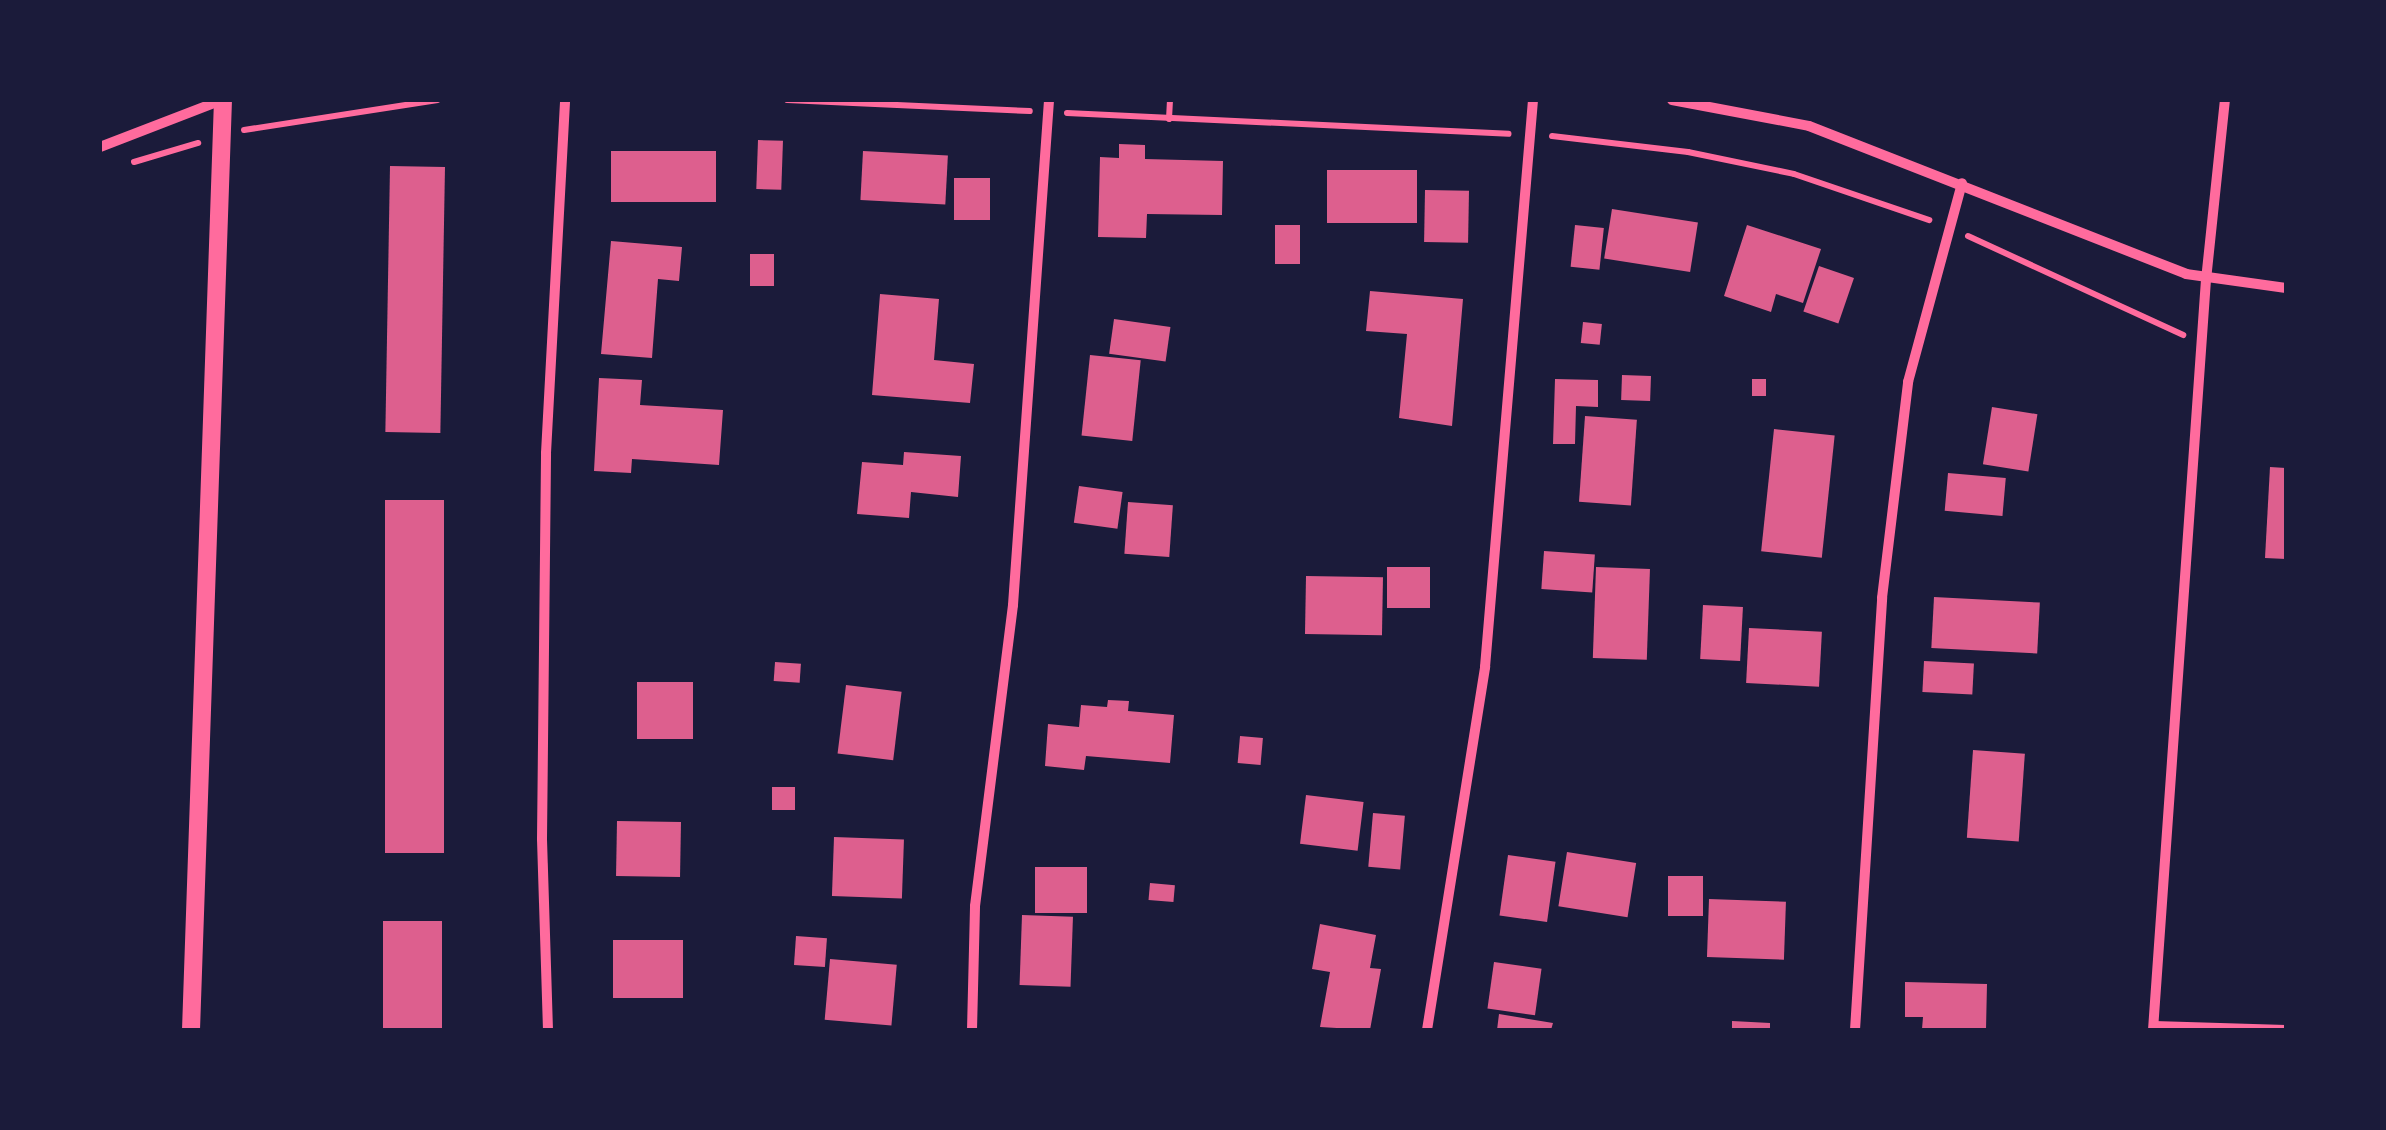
<!DOCTYPE html>
<style>
body{margin:0}
#map{position:relative;width:2386px;height:1130px;overflow:hidden;background:#1b1b3a;font-family:Spectral,serif}
div>[style]{position:absolute}
[style*='--x']{left:calc(var(--x)*1px);top:calc(var(--y)*1px);width:calc(var(--w)*1px);rotate:calc(var(--a)*1deg)}
.building>*{inset:0;background:#dd5f8e;transform-origin:0 0}
.path>*{height:6px;margin:-3px;padding:0 3px;transform-origin:3px;border-radius:3px;background:#ff6b9d}
.minor>*{height:10px;margin:-5px;padding:0 5px;transform-origin:5px;border-radius:5px;background:#ff6b9d}
.tertiary>*{height:18px;margin:-9px;padding:0 9px;transform-origin:9px;border-radius:9px;background:#ff6b9d}
span{translate:-50% -50%;white-space:nowrap;text-align:center;line-height:1.15;-webkit-text-stroke:10px #1b1b3a;paint-order:stroke}
.frame{position:absolute;inset:0;border:102px solid #1b1b3a;pointer-events:none}
</style>
<div id="map">
<div class="building">
<i style="left:758px;top:140px;width:25px;height:49px;rotate:2deg"></i>
<i style="clip-path:polygon(1119px 144px,1145px 145px,1145px 159px,1223px 161px,1222px 215px,1147px 214px,1146px 238px,1098px 237px,1100px 157px,1119px 158px)"></i>
<i style="left:611px;top:151px;width:105px;height:51px"></i>
<i style="left:863px;top:151px;width:85px;height:49px;rotate:3deg"></i>
<i style="left:390px;top:166px;width:55px;height:266px;rotate:1deg"></i>
<i style="left:1417px;top:170px;width:53px;height:90px;rotate:90deg"></i>
<i style="left:954px;top:178px;width:36px;height:42px"></i>
<i style="left:1425px;top:190px;width:44px;height:52px;rotate:1deg"></i>
<i style="left:1612px;top:209px;width:87px;height:50px;rotate:9deg"></i>
<i style="left:1275px;top:225px;width:25px;height:39px"></i>
<i style="left:1575px;top:225px;width:29px;height:42px;rotate:6deg"></i>
<i style="clip-path:polygon(1747px 225px,1821px 249px,1803px 303px,1776px 294px,1771px 312px,1724px 296px)"></i>
<i style="clip-path:polygon(611px 241px,682px 247px,679px 281px,658px 279px,652px 358px,601px 354px)"></i>
<i style="left:750px;top:254px;width:24px;height:32px"></i>
<i style="left:1819px;top:266px;width:37px;height:48px;rotate:19deg"></i>
<i style="clip-path:polygon(1370px 291px,1463px 299px,1452px 426px,1399px 418px,1407px 334px,1366px 331px)"></i>
<i style="clip-path:polygon(880px 294px,939px 299px,934px 360px,974px 364px,970px 403px,872px 395px)"></i>
<i style="left:1114px;top:319px;width:57px;height:35px;rotate:8deg"></i>
<i style="left:1583px;top:322px;width:19px;height:21px;rotate:6deg"></i>
<i style="left:1090px;top:355px;width:51px;height:81px;rotate:6deg"></i>
<i style="left:1622px;top:375px;width:29px;height:25px;rotate:2deg"></i>
<i style="clip-path:polygon(599px 378px,642px 380px,640px 405px,723px 410px,719px 465px,632px 459px,631px 473px,594px 471px)"></i>
<i style="clip-path:polygon(1555px 379px,1598px 380px,1598px 407px,1576px 406px,1575px 444px,1553px 444px)"></i>
<i style="left:1752px;top:379px;width:14px;height:17px"></i>
<i style="left:1992px;top:407px;width:46px;height:58px;rotate:9deg"></i>
<i style="left:1585px;top:416px;width:52px;height:86px;rotate:4deg"></i>
<i style="left:1774px;top:429px;width:61px;height:123px;rotate:6deg"></i>
<i style="clip-path:polygon(904px 452px,961px 456px,958px 497px,911px 492px,909px 518px,857px 514px,862px 462px,903px 465px)"></i>
<i style="clip-path:polygon(2270px 467px,2286px 468px,2286px 559px,2265px 558px)"></i>
<i style="left:1948px;top:473px;width:58px;height:38px;rotate:5deg"></i>
<i style="left:1079px;top:486px;width:44px;height:37px;rotate:8deg"></i>
<i style="left:385px;top:500px;width:59px;height:353px"></i>
<i style="left:1128px;top:502px;width:45px;height:52px;rotate:4deg"></i>
<i style="left:1544px;top:551px;width:51px;height:38px;rotate:4deg"></i>
<i style="left:1387px;top:567px;width:43px;height:41px"></i>
<i style="left:1596px;top:567px;width:54px;height:91px;rotate:2deg"></i>
<i style="left:1306px;top:576px;width:77px;height:58px;rotate:1deg"></i>
<i style="left:1934px;top:597px;width:106px;height:51px;rotate:3deg"></i>
<i style="left:1703px;top:605px;width:40px;height:54px;rotate:3deg"></i>
<i style="left:1749px;top:628px;width:73px;height:55px;rotate:3deg"></i>
<i style="left:1924px;top:661px;width:50px;height:31px;rotate:3deg"></i>
<i style="left:775px;top:662px;width:26px;height:19px;rotate:4deg"></i>
<i style="left:637px;top:682px;width:56px;height:57px"></i>
<i style="left:846px;top:685px;width:56px;height:69px;rotate:7deg"></i>
<i style="clip-path:polygon(1108px 700px,1129px 701px,1128px 711px,1174px 715px,1170px 763px,1086px 756px,1084px 770px,1045px 766px,1048px 724px,1079px 727px,1081px 705px,1107px 707px)"></i>
<i style="left:1240px;top:736px;width:23px;height:27px;rotate:5deg"></i>
<i style="left:1973px;top:750px;width:52px;height:88px;rotate:4deg"></i>
<i style="left:795px;top:787px;width:23px;height:23px;rotate:90deg"></i>
<i style="left:1306px;top:795px;width:58px;height:49px;rotate:7deg"></i>
<i style="left:1373px;top:813px;width:32px;height:54px;rotate:5deg"></i>
<i style="left:617px;top:821px;width:64px;height:55px;rotate:1deg"></i>
<i style="left:834px;top:837px;width:70px;height:59px;rotate:2deg"></i>
<i style="left:1567px;top:852px;width:70px;height:55px;rotate:9deg"></i>
<i style="left:1508px;top:855px;width:48px;height:61px;rotate:8deg"></i>
<i style="left:1035px;top:867px;width:52px;height:46px"></i>
<i style="left:1703px;top:876px;width:40px;height:35px;rotate:90deg"></i>
<i style="left:1150px;top:883px;width:25px;height:17px;rotate:5deg"></i>
<i style="left:1709px;top:899px;width:77px;height:58px;rotate:2deg"></i>
<i style="left:1022px;top:915px;width:51px;height:70px;rotate:2deg"></i>
<i style="left:383px;top:921px;width:59px;height:109px"></i>
<i style="clip-path:polygon(1320px 924px,1376px 935px,1370px 968px,1381px 969px,1370px 1030px,1320px 1027px,1330px 972px,1312px 969px)"></i>
<i style="left:796px;top:936px;width:31px;height:29px;rotate:4deg"></i>
<i style="left:613px;top:940px;width:70px;height:58px"></i>
<i style="left:830px;top:959px;width:67px;height:61px;rotate:5deg"></i>
<i style="left:1494px;top:962px;width:48px;height:47px;rotate:8deg"></i>
<i style="clip-path:polygon(1905px 982px,1987px 984px,1986px 1030px,1922px 1029px,1923px 1017px,1905px 1017px)"></i>
<i style="clip-path:polygon(1499px 1014px,1553px 1023px,1551px 1030px,1497px 1030px)"></i>
<i style="clip-path:polygon(1732px 1021px,1770px 1023px,1770px 1030px,1732px 1030px)"></i>
</div>
<div class="path">
<i style="--x:787;--y:100;--w:243;--a:2.6"></i>
<i style="--x:1067;--y:113;--w:442;--a:2.7"></i>
<i style="--x:1169;--y:119;--w:19;--a:-87"></i>
<i style="--x:244;--y:130;--w:196;--a:-8.8"></i>
<i style="--x:1552;--y:136;--w:137;--a:6.7"></i>
<i style="--x:1688;--y:152;--w:108;--a:11.7"></i>
<i style="--x:1794;--y:174;--w:143;--a:18.8"></i>
<i style="--x:134;--y:162;--w:67;--a:-16.5"></i>
<i style="--x:1968;--y:236;--w:237;--a:24.7"></i>
</div>
<div class="minor">
<i style="--x:1672;--y:100;--w:139;--a:10.7"></i>
<i style="--x:1809;--y:126;--w:405;--a:21.4"></i>
<i style="--x:2186;--y:274;--w:101;--a:8"></i>
<i style="--x:100;--y:147;--w:131;--a:-21.1"></i>
<i style="--x:2154;--y:1026;--w:132;--a:1.7"></i>
<i style="--x:548;--y:1030;--w:191;--a:-91.8"></i>
<i style="--x:542;--y:839;--w:386;--a:-89.4"></i>
<i style="--x:546;--y:453;--w:354;--a:-86.9"></i>
<i style="--x:972;--y:1030;--w:124;--a:-88.6"></i>
<i style="--x:975;--y:906;--w:303;--a:-82.8"></i>
<i style="--x:1013;--y:605;--w:506;--a:-85.92"></i>
<i style="--x:1427;--y:1030;--w:368;--a:-80.9"></i>
<i style="--x:1485;--y:667;--w:569;--a:-85.16"></i>
<i style="--x:1855;--y:1030;--w:433;--a:-86.4"></i>
<i style="--x:1882;--y:598;--w:218;--a:-83.1"></i>
<i style="--x:1908;--y:382;--w:206;--a:-74.8"></i>
<i style="--x:2153;--y:1030;--w:752;--a:-85.96"></i>
<i style="--x:2206;--y:280;--w:181;--a:-84"></i>
</div>
<div class="tertiary">
<i style="--x:191;--y:1030;--w:931;--a:-88.03"></i>
</div>
<div class="frame"></div>
</div>
